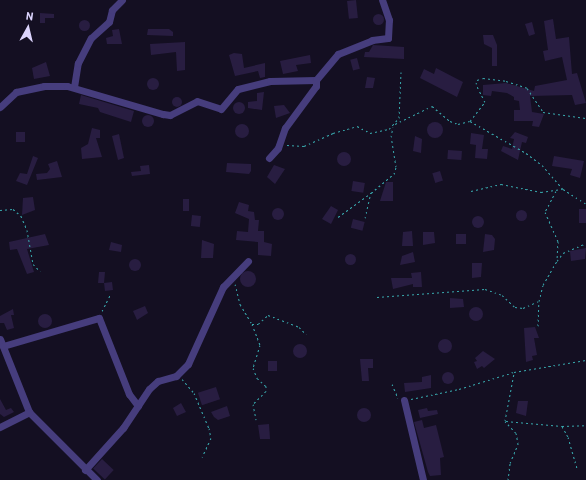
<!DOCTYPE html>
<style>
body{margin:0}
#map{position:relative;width:586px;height:480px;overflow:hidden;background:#140f22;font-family:Barlow,sans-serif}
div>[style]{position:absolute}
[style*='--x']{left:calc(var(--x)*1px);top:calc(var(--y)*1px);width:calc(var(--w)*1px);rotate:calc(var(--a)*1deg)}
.building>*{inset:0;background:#281d41;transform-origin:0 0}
.round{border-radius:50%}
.path>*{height:1px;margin-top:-0.5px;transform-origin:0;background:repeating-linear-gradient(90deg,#37a7ac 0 2px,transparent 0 5px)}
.minor>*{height:7px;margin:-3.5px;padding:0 3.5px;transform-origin:3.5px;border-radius:3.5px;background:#463d7d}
span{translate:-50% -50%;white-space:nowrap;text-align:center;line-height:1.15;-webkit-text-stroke:3px #140f22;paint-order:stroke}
.north{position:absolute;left:8px;top:8px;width:40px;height:40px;-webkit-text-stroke:3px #140f22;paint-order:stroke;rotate:8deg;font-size:11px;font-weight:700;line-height:16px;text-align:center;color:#dbd3fc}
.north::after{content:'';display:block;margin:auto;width:14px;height:18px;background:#dbd3fc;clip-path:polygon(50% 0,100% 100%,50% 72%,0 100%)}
</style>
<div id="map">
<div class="building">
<i style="left:356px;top:0;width:18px;height:9px;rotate:84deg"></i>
<i style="clip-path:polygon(40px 13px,54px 14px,54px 18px,45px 18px,45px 23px,40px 23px)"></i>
<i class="round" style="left:372.5px;top:13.5px;width:11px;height:11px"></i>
<i style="clip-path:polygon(553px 19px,556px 39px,569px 37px,572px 74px,577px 73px,586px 103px,575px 105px,572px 95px,530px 96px,532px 112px,544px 114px,539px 127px,532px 126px,533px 121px,514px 121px,514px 110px,520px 110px,519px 101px,514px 100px,514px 97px,507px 93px,492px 91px,491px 96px,483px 95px,483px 85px,506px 83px,534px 91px,535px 86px,567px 80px,562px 57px,545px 61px,543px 51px,548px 50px,544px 21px)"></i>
<i class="round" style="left:78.5px;top:19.5px;width:11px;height:11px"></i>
<i style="clip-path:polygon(532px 22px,535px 34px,529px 36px,525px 24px)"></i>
<i style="clip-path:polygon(119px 29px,122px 44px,107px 44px,106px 38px,113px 36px,112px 30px)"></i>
<i style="clip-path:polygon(148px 29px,169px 29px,173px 32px,173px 36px,147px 35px)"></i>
<i style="clip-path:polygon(483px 35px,493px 35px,497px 45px,497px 66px,492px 66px,492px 48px,484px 44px)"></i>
<i style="clip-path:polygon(185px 42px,185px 70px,177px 71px,176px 52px,151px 55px,150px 44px)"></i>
<i style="clip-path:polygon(373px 45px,404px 47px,404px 59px,364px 57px,365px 52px,369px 52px)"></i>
<i style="clip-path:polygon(234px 53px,242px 54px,244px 68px,265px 63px,265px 77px,260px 78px,258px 71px,235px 76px,229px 55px)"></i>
<i style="clip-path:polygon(310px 55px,311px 63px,296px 65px,298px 71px,283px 74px,280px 61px)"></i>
<i style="left:357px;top:58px;width:11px;height:7px;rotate:75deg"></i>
<i style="clip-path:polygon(46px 62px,50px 76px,34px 79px,32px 68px)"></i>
<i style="clip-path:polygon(436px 68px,463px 82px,457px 97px,420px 78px,424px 69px,434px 74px)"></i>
<i style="clip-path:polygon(367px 77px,375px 78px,373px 88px,365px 88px)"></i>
<i class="round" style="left:147px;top:78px;width:12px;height:12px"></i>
<i style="clip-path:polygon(264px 92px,262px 110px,248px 108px,248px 102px,257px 101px,257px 93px)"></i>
<i style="clip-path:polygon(81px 95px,134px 111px,131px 122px,100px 112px,98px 108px,79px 104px)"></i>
<i class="round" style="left:172px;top:97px;width:10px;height:10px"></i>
<i class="round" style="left:233px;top:102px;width:12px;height:12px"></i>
<i style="clip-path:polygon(284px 105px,290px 113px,276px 118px,274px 106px)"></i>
<i class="round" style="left:142px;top:115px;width:12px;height:12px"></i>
<i class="round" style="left:427px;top:122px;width:16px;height:16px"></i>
<i class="round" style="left:235px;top:124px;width:14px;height:14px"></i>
<i style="clip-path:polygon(92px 128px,100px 130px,100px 138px,96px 138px,102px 157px,82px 159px,81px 148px,88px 144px)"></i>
<i style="left:16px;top:132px;width:9px;height:10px"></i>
<i style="clip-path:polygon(515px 132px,528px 137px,526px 143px,522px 142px,518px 160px,501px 151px,503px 146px,512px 149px,514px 139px,510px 138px)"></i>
<i style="clip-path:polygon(471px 133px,484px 135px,482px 149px,488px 149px,487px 159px,475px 158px,476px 145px,470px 144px)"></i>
<i style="clip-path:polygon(119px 134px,124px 158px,118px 160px,112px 136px)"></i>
<i style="clip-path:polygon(415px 136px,422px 139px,421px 153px,413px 151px)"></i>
<i style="left:448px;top:150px;width:14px;height:9px;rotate:4deg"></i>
<i class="round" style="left:337px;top:152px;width:14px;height:14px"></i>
<i style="clip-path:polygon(33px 156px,38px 158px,27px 185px,16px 181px,20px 173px,27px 174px)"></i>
<i style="clip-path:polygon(554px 156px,584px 161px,580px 178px,570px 175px,572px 169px,552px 166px)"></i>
<i style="clip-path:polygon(57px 161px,62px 177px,37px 180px,36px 174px,47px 173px,50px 169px,48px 164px)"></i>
<i style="clip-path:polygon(227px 163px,251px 164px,251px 171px,249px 174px,226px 172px)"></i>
<i style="clip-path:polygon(149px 165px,150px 174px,132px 176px,131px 172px,141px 171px,140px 166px)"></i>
<i style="clip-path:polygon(274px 165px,285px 169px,275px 184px,267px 177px)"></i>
<i style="left:440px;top:171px;width:10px;height:8px;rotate:73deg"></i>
<i style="left:353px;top:181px;width:12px;height:10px;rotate:9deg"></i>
<i style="clip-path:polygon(386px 182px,393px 182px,393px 201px,380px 201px)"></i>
<i style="clip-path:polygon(33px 197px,35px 210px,22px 215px,23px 198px)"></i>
<i style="left:183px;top:199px;width:6px;height:12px"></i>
<i style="clip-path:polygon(239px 202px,249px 205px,248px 211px,254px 212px,255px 220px,259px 220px,258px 231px,264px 231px,264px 242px,272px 244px,271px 256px,258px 255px,258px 242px,236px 240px,237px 231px,248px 232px,249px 219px,235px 213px)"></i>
<i style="clip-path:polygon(331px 206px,338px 210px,331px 224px,322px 219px)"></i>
<i class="round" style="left:272px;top:208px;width:12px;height:12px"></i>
<i style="left:579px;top:209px;width:7px;height:14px"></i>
<i class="round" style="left:515.5px;top:209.5px;width:11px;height:11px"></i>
<i style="left:192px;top:215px;width:9px;height:11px;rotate:6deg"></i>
<i class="round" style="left:472px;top:216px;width:12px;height:12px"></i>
<i style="left:353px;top:219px;width:12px;height:9px;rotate:14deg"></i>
<i style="clip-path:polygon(412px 231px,413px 246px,402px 246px,403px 232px)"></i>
<i style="clip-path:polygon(423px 232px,434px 232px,435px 243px,423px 245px)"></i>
<i style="clip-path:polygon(45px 234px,49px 245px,27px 249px,34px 272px,27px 274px,17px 249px,10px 250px,9px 242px)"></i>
<i style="left:456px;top:234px;width:10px;height:10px"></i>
<i style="clip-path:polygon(485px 234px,492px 235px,495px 239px,494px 250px,483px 252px)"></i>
<i style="clip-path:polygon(202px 240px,214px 244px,213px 258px,201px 258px)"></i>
<i style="clip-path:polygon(111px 242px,122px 245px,121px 252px,109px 250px)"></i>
<i style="clip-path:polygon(586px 248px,585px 259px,571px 261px,570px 251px)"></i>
<i style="clip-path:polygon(413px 252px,415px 262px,400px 265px,402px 256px)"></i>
<i class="round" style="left:344.5px;top:253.5px;width:11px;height:11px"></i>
<i class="round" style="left:129px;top:259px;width:12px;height:12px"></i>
<i style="clip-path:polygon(472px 263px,482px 263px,481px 277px,472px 278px)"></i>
<i class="round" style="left:240px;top:271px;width:16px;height:16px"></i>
<i style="clip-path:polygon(99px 272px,105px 272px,104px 283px,112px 282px,113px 290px,105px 291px,104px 283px,98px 283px)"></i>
<i style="clip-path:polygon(421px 272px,422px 287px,413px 287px,413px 284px,393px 289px,391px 278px,412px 278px,411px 273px)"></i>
<i style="clip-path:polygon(450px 298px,463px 299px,464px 307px,450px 308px)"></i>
<i style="clip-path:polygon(145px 306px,148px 313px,137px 320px,133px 311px)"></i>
<i class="round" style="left:469px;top:307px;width:14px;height:14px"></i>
<i style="clip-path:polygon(13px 309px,14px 315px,11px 315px,14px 328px,7px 330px,4px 323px,0 323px,0 316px)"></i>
<i class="round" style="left:38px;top:314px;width:14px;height:14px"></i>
<i style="clip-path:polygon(535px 327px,539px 338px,534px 338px,537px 355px,532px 356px,533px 360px,526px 362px,524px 328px)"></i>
<i class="round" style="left:438px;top:339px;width:14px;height:14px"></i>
<i class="round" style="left:293px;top:344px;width:14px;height:14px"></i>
<i style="clip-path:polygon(483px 351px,495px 359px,484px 368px,482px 366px,477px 369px,474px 362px,477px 361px,475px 358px)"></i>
<i style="clip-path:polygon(360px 359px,373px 359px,373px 368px,368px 368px,369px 381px,362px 381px)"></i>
<i style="left:268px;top:361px;width:9px;height:10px"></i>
<i class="round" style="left:442px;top:372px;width:12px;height:12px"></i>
<i style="clip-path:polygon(431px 375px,431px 388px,405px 392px,404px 383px,422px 382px,422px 377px)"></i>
<i style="left:216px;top:387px;width:13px;height:19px;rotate:72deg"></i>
<i style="clip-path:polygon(0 399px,6px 410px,11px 408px,14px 412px,4px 417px,0 414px)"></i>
<i style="clip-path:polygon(518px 401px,528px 401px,526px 416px,516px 413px)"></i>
<i style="clip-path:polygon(181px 403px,186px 412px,177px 416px,173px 408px)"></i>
<i style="clip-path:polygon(227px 406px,230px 416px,218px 420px,214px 417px,211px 412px)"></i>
<i class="round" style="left:357px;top:408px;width:14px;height:14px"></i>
<i style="clip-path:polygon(427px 408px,428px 411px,437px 410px,438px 414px,420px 418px,418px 410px)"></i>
<i style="clip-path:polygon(422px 420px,424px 428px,436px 425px,444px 457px,440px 458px,441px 475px,430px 476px,428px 472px,414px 422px)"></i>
<i style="clip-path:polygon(269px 424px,270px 439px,260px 439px,258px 425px)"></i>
<i style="left:102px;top:459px;width:16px;height:13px;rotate:43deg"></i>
</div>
<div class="path">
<i style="--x:470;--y:121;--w:64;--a:29.7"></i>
<i style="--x:526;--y:153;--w:20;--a:37"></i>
<i style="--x:542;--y:165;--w:32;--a:49"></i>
<i style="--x:563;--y:189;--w:27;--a:33"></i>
<i style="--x:395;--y:124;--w:41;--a:-25.9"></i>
<i style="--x:432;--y:106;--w:23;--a:40"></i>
<i style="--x:450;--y:121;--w:9;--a:21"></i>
<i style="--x:458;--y:124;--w:12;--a:-14"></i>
<i style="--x:470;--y:121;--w:24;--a:-52"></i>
<i style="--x:485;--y:102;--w:20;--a:-117"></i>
<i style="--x:476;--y:84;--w:4;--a:-76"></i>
<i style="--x:477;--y:80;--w:6;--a:-18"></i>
<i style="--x:483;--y:78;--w:23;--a:7"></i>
<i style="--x:506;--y:81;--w:22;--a:18"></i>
<i style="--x:527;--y:88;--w:29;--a:56"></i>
<i style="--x:543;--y:112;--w:43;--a:7.9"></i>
<i style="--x:287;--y:145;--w:17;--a:3"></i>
<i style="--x:304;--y:146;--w:32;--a:-24"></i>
<i style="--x:333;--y:133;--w:25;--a:-16"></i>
<i style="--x:357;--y:126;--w:15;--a:28"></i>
<i style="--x:370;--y:133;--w:19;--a:-12"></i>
<i style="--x:389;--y:129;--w:15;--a:-48"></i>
<i style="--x:399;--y:118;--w:46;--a:-87.5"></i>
<i style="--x:471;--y:191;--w:31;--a:-13"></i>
<i style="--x:501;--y:184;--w:41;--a:11.3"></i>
<i style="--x:541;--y:192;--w:21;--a:-8"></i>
<i style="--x:556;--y:191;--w:24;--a:118"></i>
<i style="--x:545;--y:212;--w:32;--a:66"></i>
<i style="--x:558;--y:241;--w:19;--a:93"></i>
<i style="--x:0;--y:210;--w:13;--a:-4"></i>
<i style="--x:13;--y:209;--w:11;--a:41"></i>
<i style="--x:21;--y:216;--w:15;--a:67"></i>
<i style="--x:27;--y:230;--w:35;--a:80"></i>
<i style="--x:33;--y:264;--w:10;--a:45"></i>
<i style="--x:338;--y:217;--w:41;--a:-36"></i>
<i style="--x:365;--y:218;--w:26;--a:-77"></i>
<i style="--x:371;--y:193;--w:30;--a:-40"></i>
<i style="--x:394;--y:174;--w:7;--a:-74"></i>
<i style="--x:396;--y:167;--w:30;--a:-99"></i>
<i style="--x:391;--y:137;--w:10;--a:-79"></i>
<i style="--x:235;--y:284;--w:21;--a:76"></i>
<i style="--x:240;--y:304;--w:23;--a:59"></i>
<i style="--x:252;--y:324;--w:6;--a:0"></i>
<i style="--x:258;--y:324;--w:13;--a:-42"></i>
<i style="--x:268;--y:315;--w:33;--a:21"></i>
<i style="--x:299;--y:327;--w:10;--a:45"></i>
<i style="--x:377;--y:297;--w:108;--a:-4.2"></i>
<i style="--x:485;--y:289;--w:18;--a:19"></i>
<i style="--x:502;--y:295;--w:18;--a:43"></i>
<i style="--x:515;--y:307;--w:8;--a:7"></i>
<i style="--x:523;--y:308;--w:17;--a:-24"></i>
<i style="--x:102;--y:311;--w:18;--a:-63"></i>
<i style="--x:252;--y:324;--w:22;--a:69"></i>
<i style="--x:260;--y:345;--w:24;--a:107"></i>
<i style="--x:253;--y:368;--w:11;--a:68"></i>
<i style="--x:257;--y:378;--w:12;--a:42"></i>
<i style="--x:266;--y:386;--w:5;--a:90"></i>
<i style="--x:266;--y:391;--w:18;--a:135"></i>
<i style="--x:253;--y:404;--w:16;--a:79"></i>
<i style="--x:538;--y:326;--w:25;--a:-88"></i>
<i style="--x:539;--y:301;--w:16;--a:-76"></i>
<i style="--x:543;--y:285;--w:28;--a:-60"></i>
<i style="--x:557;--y:261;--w:10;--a:-53"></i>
<i style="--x:563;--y:253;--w:25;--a:-23"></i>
<i style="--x:182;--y:379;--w:18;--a:49"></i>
<i style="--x:194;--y:393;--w:38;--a:67"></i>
<i style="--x:209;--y:428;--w:10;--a:79"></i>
<i style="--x:211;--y:438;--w:21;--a:115"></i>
<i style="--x:392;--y:384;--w:15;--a:67"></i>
<i style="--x:411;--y:399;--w:49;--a:-11.8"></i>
<i style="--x:459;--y:389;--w:58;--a:-17.2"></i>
<i style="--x:514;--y:372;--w:73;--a:-9.5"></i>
<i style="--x:506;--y:421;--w:56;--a:5.1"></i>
<i style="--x:562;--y:426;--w:13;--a:61"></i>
<i style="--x:568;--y:437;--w:32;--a:74"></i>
<i style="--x:562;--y:426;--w:24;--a:-2"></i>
<i style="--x:508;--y:480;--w:17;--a:-83"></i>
<i style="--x:510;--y:463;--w:21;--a:-67"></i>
<i style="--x:518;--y:444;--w:11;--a:-100"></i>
<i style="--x:516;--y:433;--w:16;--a:-133"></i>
<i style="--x:505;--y:421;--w:49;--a:-79.4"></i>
</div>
<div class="minor">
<i style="--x:74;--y:87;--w:24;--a:-81"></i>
<i style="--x:78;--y:63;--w:28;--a:-63"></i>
<i style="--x:91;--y:38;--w:24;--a:-42"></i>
<i style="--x:109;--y:22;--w:12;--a:-76"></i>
<i style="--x:112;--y:10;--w:14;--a:-45"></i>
<i style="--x:0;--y:107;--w:22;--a:-43"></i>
<i style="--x:16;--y:92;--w:29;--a:-12"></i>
<i style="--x:44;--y:86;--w:23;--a:0"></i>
<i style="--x:67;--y:86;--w:100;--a:16.3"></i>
<i style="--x:163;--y:114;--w:7;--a:8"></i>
<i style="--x:170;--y:115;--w:30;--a:-27"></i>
<i style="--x:197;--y:101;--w:25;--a:18"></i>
<i style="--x:221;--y:109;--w:26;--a:-50"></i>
<i style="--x:238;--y:89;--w:33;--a:-14"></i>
<i style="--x:270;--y:81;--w:46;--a:-1.2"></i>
<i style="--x:316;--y:80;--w:34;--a:-50"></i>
<i style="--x:338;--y:54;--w:37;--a:-22"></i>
<i style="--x:372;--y:40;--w:16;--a:-7"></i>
<i style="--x:388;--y:38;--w:18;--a:-87"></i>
<i style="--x:389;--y:20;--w:21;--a:-109"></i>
<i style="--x:269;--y:158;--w:13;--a:-48"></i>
<i style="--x:278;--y:148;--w:21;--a:-71"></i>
<i style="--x:285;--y:128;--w:52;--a:-53.6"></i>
<i style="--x:316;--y:86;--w:6;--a:-90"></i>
<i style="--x:0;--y:339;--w:79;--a:68.3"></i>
<i style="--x:29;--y:412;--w:96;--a:45"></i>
<i style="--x:3;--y:346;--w:100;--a:-16.3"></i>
<i style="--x:99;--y:318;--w:82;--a:68.5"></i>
<i style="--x:129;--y:394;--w:15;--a:53"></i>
<i style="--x:404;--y:400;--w:82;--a:76.6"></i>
<i style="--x:0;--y:427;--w:33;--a:-27"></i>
<i style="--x:85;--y:470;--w:57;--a:-47.9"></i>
<i style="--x:123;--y:428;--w:47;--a:-56.3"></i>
<i style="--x:149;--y:389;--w:12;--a:-42"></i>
<i style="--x:158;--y:381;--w:19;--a:-16"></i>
<i style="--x:176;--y:376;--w:17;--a:-45"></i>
<i style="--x:188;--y:364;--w:85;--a:-65.6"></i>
<i style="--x:223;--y:287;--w:36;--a:-46"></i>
</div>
<div class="north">N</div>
</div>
